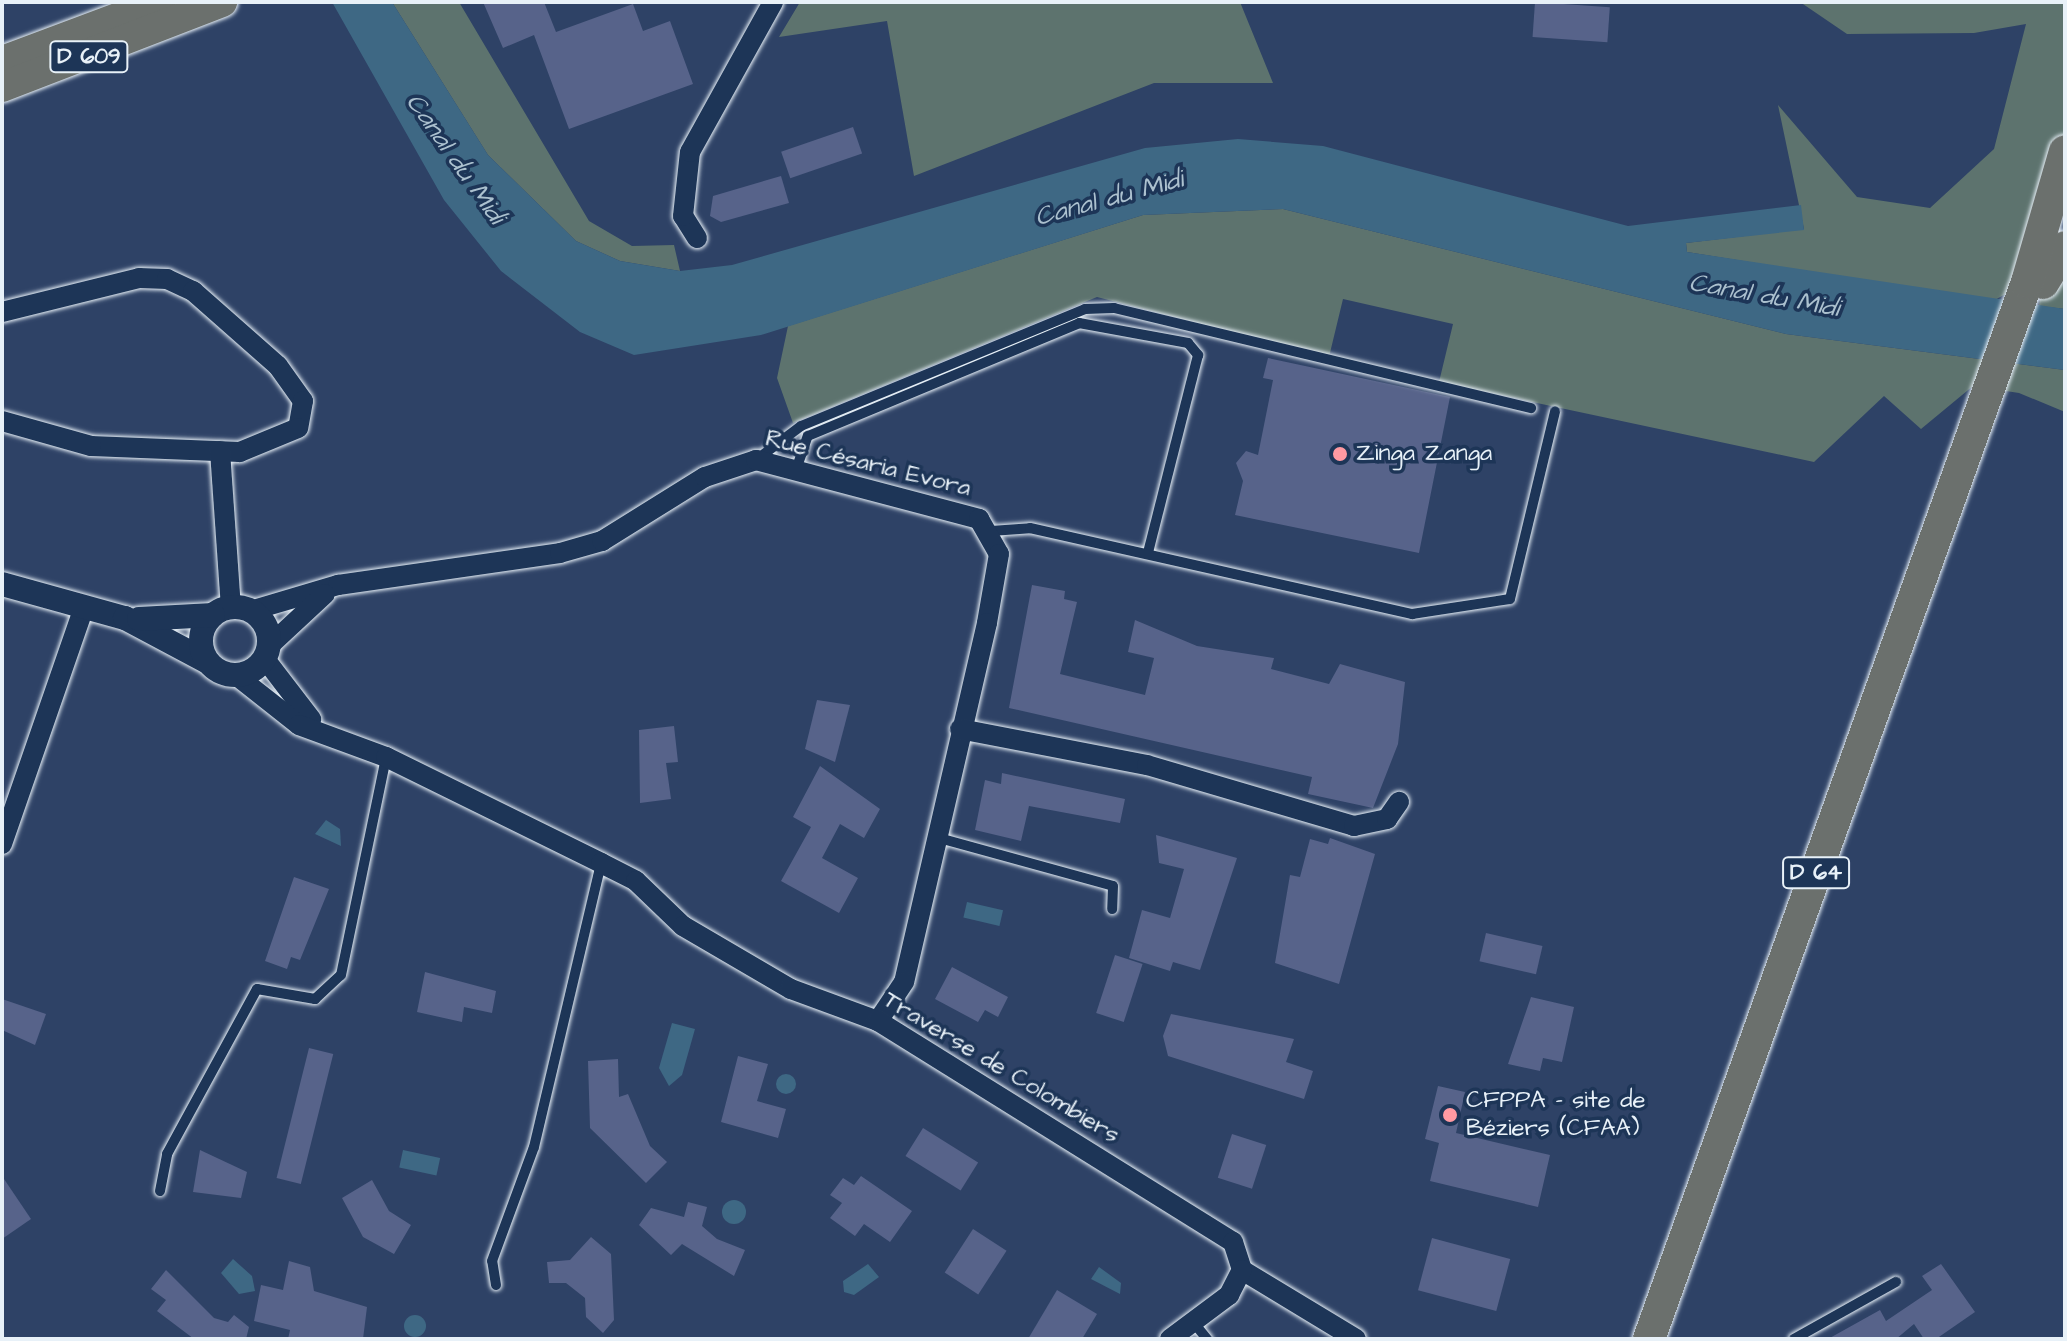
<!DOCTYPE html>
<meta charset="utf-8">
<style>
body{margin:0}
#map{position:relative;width:2067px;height:1341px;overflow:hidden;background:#2e4266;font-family:"Architects Daughter",sans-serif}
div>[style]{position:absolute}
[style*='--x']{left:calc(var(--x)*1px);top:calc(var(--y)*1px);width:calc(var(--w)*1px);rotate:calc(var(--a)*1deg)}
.green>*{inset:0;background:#5d736e}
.water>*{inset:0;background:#3e6884;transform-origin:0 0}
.round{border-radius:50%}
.building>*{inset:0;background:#57638a;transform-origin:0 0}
.roads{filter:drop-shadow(0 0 2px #e8f1f8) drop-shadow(0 0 2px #e8f1f8)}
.service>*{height:10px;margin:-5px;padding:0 5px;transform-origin:5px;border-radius:5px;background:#1d3557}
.minor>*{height:20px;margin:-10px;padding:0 10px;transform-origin:10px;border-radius:10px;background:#1d3557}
.tertiary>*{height:24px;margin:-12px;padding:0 12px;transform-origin:12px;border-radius:12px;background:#1d3557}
.tertiary>.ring{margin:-12px;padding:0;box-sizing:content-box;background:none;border:24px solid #1d3557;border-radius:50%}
.primary>*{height:30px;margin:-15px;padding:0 15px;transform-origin:15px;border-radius:15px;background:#6b706d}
.trunk>*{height:32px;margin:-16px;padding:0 16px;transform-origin:16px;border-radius:16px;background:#6b706d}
.dots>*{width:22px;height:22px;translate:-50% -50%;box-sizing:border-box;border:4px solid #1d3557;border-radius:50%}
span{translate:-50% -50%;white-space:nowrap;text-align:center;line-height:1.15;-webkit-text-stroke:7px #1d3557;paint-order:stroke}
.shield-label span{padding:2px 6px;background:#1d3557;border:2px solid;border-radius:6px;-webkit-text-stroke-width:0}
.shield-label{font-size:22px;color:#e8f1f8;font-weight:700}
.poi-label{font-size:24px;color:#e8f1f8}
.left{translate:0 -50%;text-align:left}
.street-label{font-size:24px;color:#e8f1f8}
.water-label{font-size:26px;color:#acc1cf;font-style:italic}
.frame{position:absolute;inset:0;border:4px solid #e8f1f8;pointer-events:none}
</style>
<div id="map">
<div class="green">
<i style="clip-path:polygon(392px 2px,459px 2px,589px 221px,632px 246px,674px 245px,680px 271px,620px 261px,576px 241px,488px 155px)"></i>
<i style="clip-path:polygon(800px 2px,1240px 2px,1273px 83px,1154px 83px,914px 176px,887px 21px,779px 37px)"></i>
<i style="clip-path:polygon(1800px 2px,2065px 2px,2065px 135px,2027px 282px,1993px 301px,1687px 252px,1686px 243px,1804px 229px,1778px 105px,1857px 197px,1930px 208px,1994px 149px,2026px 24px,1974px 33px,1847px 34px)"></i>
<i style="clip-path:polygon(1283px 209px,1786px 334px,2065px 370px,2065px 412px,2019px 393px,1973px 386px,1921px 429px,1884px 396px,1814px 462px,1439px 382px,1453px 324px,1343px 299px,1329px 357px,1097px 297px,793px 423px,777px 378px,788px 326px,1143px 215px)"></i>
<i style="clip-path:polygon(2065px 247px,2065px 309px,2039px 306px,2043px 283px)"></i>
</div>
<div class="water">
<i style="clip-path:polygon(332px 2px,392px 2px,488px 155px,576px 241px,620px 261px,680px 271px,732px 265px,1145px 148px,1238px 139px,1323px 146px,1628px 226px,1801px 205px,1804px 230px,1686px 243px,1687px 252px,2065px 309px,2065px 370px,1786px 334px,1283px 209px,1143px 215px,761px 335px,634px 355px,580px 332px,501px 271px,444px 200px)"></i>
<i style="clip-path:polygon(326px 820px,340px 829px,341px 846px,315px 834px)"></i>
<i style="left:967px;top:902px;width:37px;height:16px;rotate:13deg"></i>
<i style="clip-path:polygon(672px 1023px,695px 1029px,682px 1075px,669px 1086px,659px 1068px)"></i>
<i class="round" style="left:776px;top:1074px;width:20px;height:20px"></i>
<i style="left:403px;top:1150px;width:38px;height:18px;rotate:12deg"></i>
<i class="round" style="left:722px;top:1200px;width:24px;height:24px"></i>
<i style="clip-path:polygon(233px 1259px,252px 1276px,255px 1291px,239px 1294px,221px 1273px)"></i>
<i style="clip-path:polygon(868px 1264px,879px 1277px,854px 1295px,844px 1292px,843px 1281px)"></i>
<i style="clip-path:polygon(1099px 1267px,1121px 1283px,1120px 1294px,1091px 1279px)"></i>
<i class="round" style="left:404px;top:1315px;width:22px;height:22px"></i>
</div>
<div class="building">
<i style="clip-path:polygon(483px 2px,544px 2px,556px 32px,633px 4px,643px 31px,670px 21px,693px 84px,569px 129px,534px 35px,503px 48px)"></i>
<i style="left:1535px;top:2px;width:75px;height:35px;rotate:4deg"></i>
<i style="left:853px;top:127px;width:28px;height:76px;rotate:71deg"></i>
<i style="clip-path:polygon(781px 176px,789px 203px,721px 222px,710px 216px,713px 196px)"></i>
<i style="clip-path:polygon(1268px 358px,1450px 397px,1419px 553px,1235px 515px,1243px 481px,1236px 463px,1246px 451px,1258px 455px,1273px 380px,1263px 378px)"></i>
<i style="clip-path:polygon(1032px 585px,1065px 591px,1064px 599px,1077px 602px,1060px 674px,1145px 695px,1154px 658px,1128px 652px,1135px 620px,1197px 646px,1274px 658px,1271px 669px,1329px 684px,1340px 664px,1405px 682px,1398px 744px,1373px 808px,1308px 794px,1312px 777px,1009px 708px)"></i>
<i style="clip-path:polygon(817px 700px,850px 705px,835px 762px,805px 749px)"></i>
<i style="clip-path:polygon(674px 726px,678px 762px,666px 763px,671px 799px,640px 803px,639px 730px)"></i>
<i style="clip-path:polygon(820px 766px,880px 809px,864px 838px,840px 824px,822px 858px,858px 878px,839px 913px,781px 881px,811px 827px,793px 817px)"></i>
<i style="clip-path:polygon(1002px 773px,1125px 799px,1120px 823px,1029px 806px,1021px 841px,975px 830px,985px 780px,1001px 784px)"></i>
<i style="clip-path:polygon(1156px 835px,1237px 858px,1200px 970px,1173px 962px,1170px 971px,1129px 958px,1142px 910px,1170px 918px,1184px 869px,1159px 863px)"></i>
<i style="clip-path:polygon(1330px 838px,1375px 854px,1339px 984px,1275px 963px,1290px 875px,1300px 877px,1310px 839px,1328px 844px)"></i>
<i style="clip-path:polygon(294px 877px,329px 889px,300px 960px,291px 957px,287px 969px,265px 961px)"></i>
<i style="left:1486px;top:933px;width:58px;height:29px;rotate:13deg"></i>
<i style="left:1115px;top:955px;width:29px;height:61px;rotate:18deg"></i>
<i style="clip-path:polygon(952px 967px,1008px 997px,998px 1017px,985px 1010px,978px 1022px,935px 999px)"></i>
<i style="clip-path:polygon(425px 972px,496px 991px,492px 1013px,464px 1007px,462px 1022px,417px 1012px)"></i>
<i style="clip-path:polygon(1531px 997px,1574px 1007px,1562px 1062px,1543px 1058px,1540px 1071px,1508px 1064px)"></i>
<i style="clip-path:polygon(2px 999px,46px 1014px,35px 1045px,2px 1030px)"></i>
<i style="clip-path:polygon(1171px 1014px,1294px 1039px,1286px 1062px,1313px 1071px,1304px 1099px,1168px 1056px,1163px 1036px)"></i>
<i style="left:309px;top:1048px;width:25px;height:134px;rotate:14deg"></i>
<i style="clip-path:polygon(738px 1056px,768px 1064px,757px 1101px,786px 1109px,778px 1138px,721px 1122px)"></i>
<i style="clip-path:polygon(618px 1059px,619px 1097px,628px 1094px,650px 1146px,667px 1162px,646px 1183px,590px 1128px,588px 1061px)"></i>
<i style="clip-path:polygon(1438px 1086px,1465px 1092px,1456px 1133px,1550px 1155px,1538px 1207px,1430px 1181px,1439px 1143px,1425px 1139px)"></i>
<i style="left:923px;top:1128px;width:65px;height:33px;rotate:32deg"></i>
<i style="left:1232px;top:1134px;width:36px;height:46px;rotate:18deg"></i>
<i style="clip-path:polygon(200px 1150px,247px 1172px,241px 1198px,193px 1192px)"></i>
<i style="clip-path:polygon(2px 1176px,31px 1219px,2px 1239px)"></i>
<i style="clip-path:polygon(861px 1176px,912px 1211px,890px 1242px,864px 1224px,855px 1236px,830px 1218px,842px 1203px,830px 1195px,843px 1178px,854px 1185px)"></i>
<i style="clip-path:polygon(372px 1180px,389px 1211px,411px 1225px,394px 1254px,363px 1237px,342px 1198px)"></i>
<i style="clip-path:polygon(688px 1202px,707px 1207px,702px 1226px,717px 1239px,745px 1250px,734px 1276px,682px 1244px,671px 1255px,639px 1225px,651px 1208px,684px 1217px)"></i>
<i style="left:973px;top:1229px;width:40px;height:52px;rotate:33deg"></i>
<i style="clip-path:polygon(591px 1237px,611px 1254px,614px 1320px,603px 1333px,586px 1317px,585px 1298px,566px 1283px,549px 1283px,547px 1262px,570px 1260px)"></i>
<i style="left:1432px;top:1238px;width:81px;height:54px;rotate:15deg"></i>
<i style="clip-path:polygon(289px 1261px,310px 1267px,314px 1291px,367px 1307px,363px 1339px,288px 1339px,290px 1330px,254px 1321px,261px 1285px,283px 1290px)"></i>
<i style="clip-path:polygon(1941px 1264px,1975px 1312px,1936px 1339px,1924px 1339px,1914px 1324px,1896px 1339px,1828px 1339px,1880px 1310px,1886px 1321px,1932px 1290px,1922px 1276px)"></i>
<i style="clip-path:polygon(166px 1270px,214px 1318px,228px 1322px,234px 1315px,249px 1327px,246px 1339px,194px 1339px,157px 1311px,166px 1300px,151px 1289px)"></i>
<i style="clip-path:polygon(1057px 1290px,1097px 1314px,1082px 1339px,1028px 1339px)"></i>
</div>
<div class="roads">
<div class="service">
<i style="--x:756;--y:460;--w:56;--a:-37.1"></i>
<i style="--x:801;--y:426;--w:307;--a:-22.4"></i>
<i style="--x:1085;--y:309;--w:29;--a:-2"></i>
<i style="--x:1114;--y:308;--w:429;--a:13.5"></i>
<i style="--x:796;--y:470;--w:36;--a:-71"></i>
<i style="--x:808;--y:436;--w:294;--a:-22.6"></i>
<i style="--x:1079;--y:323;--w:111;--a:10.4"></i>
<i style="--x:1188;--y:343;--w:16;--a:50"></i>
<i style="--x:1198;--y:355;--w:203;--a:104.2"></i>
<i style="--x:991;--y:531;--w:39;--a:-4"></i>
<i style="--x:1030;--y:528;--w:392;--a:12.7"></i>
<i style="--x:1412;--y:614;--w:99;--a:-8.7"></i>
<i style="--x:1510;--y:599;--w:193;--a:-76.5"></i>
<i style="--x:939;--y:838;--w:180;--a:15.4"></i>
<i style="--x:1113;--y:886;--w:23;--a:92"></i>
<i style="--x:160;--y:1191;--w:38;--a:-79"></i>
<i style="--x:167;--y:1154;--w:188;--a:-61.4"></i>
<i style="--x:257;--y:989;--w:59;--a:9.8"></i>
<i style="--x:315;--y:999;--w:35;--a:-43"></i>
<i style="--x:341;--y:975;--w:223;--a:-78.3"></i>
<i style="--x:496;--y:1285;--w:24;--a:-99"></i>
<i style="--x:492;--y:1261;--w:121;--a:-69.8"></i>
<i style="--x:534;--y:1147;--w:292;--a:-76.7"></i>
<i style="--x:1194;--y:1323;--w:21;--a:51"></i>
<i style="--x:1794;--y:1339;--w:117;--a:-29.2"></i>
</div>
<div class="minor">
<i style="--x:697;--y:238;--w:26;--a:-122"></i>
<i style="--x:683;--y:216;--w:64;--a:-83.8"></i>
<i style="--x:690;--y:152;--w:171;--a:-61"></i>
<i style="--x:2;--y:312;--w:141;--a:-13.9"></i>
<i style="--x:139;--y:278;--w:28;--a:2"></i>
<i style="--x:167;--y:279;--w:29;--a:25"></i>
<i style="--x:193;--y:291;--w:113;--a:41.4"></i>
<i style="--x:278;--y:366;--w:43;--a:54.5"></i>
<i style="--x:303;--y:401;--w:27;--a:100"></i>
<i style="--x:298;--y:428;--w:63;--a:157.5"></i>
<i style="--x:240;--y:452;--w:149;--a:-177.7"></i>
<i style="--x:91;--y:446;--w:92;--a:-164.3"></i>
<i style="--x:220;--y:451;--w:156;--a:86"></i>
<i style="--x:250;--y:611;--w:92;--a:-16.5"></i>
<i style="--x:338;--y:585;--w:224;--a:-8.2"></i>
<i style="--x:560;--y:553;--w:44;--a:-15.9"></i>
<i style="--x:602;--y:541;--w:121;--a:-31.9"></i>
<i style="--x:705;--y:477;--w:54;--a:-18.4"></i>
<i style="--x:756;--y:460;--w:231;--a:14.8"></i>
<i style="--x:979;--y:519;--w:40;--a:60.3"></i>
<i style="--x:999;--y:554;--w:70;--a:99.9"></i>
<i style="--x:987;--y:623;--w:368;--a:103"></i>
<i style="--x:904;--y:982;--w:47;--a:123.7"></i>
<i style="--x:269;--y:646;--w:76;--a:-42.9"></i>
<i style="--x:265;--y:659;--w:76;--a:52.5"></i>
<i style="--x:237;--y:676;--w:79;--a:38.3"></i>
<i style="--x:299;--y:725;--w:93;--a:20.2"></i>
<i style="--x:386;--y:757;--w:240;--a:26.2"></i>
<i style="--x:601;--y:863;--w:39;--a:27"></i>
<i style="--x:636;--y:881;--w:65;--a:43.8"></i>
<i style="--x:683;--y:926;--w:125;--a:30.3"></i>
<i style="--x:791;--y:989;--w:93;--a:20.2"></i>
<i style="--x:878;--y:1021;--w:418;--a:31.9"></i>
<i style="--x:1233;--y:1242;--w:29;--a:72"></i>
<i style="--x:1242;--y:1270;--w:133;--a:31.2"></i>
<i style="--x:960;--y:729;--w:190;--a:10.9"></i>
<i style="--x:1147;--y:765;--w:216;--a:16.4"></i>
<i style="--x:1354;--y:826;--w:34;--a:-12"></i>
<i style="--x:1387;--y:819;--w:21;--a:-55"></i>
<i style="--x:2;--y:844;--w:251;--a:-70.9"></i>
<i style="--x:1170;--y:1339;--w:74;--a:-36.7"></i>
<i style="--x:1229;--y:1295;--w:28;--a:-63"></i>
</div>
<div class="tertiary">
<i style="--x:2;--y:584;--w:128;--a:15.5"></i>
<i style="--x:125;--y:618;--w:92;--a:28"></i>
<i class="ring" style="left:201px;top:607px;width:44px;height:44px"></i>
<i style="--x:139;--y:619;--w:74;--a:-3.1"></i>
</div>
<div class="primary">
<i style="--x:2;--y:61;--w:169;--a:-20.5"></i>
<i style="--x:2;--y:87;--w:236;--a:-21.1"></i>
</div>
<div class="trunk">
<i style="--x:2043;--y:283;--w:42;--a:-58.6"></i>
<i style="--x:1649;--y:1339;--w:1123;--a:-70.32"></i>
<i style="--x:2027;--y:282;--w:136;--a:-73.8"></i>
</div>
</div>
<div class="dots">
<i style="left:1340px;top:454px;background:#ff9aa2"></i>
<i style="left:1450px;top:1115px;background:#ff9aa2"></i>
</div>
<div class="shield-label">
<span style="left:89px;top:57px">D 609</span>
<span style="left:1816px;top:873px">D 64</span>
</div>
<div class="poi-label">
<span class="left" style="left:1356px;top:454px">Zinga Zanga</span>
<span class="left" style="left:1466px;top:1115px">CFPPA - site de<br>Béziers (CFAA)</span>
</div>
<div class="street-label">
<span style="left:868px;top:464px;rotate:14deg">Rue Césaria Evora</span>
<span style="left:1001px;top:1068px;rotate:31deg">Traverse de Colombiers</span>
</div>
<div class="water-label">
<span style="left:455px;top:159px;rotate:55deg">Canal du Midi</span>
<span style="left:1109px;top:199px;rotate:-15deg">Canal du Midi</span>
<span style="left:1764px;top:296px;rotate:10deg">Canal du Midi</span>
</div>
<div class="frame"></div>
</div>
